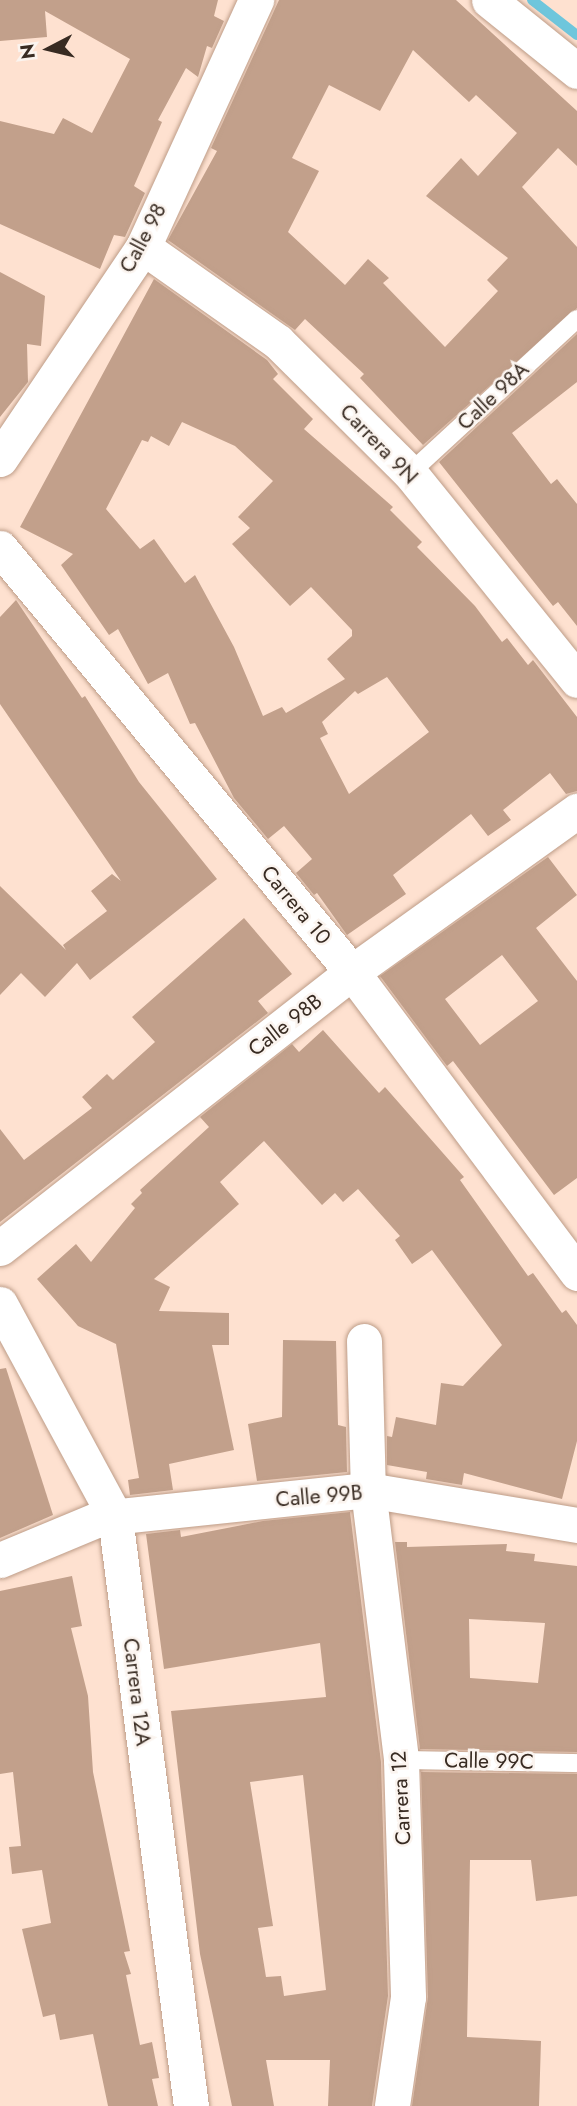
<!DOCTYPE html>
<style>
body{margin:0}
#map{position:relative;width:577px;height:2106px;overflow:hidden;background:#fee1d0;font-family:Jost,sans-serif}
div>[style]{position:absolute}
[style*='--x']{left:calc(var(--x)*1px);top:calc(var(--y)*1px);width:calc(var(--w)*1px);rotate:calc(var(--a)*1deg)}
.stream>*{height:10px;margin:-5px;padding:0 5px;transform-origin:5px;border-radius:5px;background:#6ec6dc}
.building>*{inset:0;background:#c2a08b}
.roads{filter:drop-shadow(0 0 2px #bd9c87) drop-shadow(0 0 2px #bd9c87)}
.lane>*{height:18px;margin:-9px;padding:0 9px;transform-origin:9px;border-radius:9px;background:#fff}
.street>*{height:35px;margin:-17.5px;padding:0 17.5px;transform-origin:17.5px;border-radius:17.5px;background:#fff}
span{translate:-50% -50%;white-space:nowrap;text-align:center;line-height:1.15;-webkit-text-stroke:5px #fbf4ef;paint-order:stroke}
.street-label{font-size:21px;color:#382b22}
.north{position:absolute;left:14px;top:14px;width:70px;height:70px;-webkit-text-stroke:5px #fbf4ef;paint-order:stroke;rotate:263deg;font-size:19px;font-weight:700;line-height:28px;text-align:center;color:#382b22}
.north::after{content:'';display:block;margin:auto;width:24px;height:32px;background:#382b22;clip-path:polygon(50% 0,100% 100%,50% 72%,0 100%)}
</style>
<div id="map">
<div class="stream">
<i style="--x:532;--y:0;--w:57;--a:37.9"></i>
</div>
<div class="building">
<i style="clip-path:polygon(0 0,218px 0,214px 16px,224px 21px,212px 48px,207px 46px,198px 77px,186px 68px,158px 120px,162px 122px,134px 186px,145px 193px,125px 237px,114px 235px,100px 269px,0 224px,0 121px,54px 134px,63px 118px,92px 133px,130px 59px,45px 11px,47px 37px,0 41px)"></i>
<i style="clip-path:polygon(evenodd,279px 0,456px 0,577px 111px,577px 166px,558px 148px,522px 187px,577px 247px,577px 308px,423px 445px,360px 378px,364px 374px,305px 319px,295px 330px,168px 240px,217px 151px,211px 148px,279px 0,413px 50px,469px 102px,476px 95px,517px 133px,478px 176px,461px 158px,426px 196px,508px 258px,487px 280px,498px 291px,445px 347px,383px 283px,389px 278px,368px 259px,345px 285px,288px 232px,319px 171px,292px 158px,329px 85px,380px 111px,413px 50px)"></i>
<i style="clip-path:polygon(0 272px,45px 296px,41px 346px,27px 344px,28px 382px,0 417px)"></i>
<i style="clip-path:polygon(evenodd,154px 279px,267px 360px,278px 374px,273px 379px,313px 419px,304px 429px,393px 507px,390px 510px,422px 542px,417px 547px,475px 606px,502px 642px,507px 638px,528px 665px,533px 660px,577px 717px,577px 791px,566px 794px,550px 773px,503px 810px,511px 820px,488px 836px,471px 814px,393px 875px,406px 894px,347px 935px,317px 893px,314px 895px,296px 873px,312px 859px,284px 826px,268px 839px,234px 798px,195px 723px,190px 724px,168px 673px,148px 684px,118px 629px,109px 635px,61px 565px,73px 554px,20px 527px,154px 279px,182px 422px,235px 446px,273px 481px,238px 517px,250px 528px,232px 544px,290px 606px,311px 587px,352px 630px,352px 636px,327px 659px,345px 679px,286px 713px,282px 707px,263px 716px,234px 647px,195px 575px,185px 583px,154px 539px,140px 549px,106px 509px,142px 440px,148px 442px,151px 436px,169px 446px,182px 422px,154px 279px,387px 677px,429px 732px,349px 794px,320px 738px,328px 734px,322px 722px,355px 691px,358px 694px,387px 677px)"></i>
<i style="clip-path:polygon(577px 334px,577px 382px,512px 433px,551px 484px,557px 479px,577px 504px,577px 626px,558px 602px,553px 606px,439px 462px)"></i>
<i style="clip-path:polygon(16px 600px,82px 698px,85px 696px,139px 782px,217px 879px,90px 980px,77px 963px,45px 997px,21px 973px,0 995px,0 886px,66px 950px,63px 945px,107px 911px,91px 891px,112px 874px,121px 881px,0 704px,0 617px)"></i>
<i style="clip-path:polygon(evenodd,548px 857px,577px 895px,536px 928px,577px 981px,577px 1178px,554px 1195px,453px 1061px,447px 1066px,380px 976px,548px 857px,502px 955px,538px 1001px,480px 1045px,445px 999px,502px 955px)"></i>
<i style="clip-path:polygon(244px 918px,292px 974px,258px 1001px,268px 1013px,0 1222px,0 1129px,24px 1160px,92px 1108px,82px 1097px,107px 1074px,113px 1080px,155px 1042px,132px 1017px)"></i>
<i style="clip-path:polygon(323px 1030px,379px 1093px,385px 1087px,464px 1177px,460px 1180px,528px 1276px,533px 1273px,562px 1313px,566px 1310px,577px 1325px,577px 1441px,562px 1499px,464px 1473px,462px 1485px,426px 1479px,427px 1472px,387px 1465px,387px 1436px,392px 1437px,396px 1417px,436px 1425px,441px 1383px,463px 1386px,502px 1345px,432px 1250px,412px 1264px,395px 1240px,400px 1236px,358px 1189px,343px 1202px,335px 1193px,322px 1205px,264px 1141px,220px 1182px,239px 1204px,154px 1279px,170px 1287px,159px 1311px,229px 1313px,229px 1345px,212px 1345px,234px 1450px,169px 1464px,173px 1490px,130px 1495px,128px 1480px,139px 1478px,116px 1344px,78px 1326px,37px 1279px,76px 1244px,91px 1262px,135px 1208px,131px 1204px,142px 1193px,140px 1190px,209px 1127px,200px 1117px,292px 1044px,299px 1052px)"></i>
<i style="clip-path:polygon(283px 1340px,336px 1341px,338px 1425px,346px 1427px,347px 1472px,257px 1481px,248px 1424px,282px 1417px)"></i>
<i style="clip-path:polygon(6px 1368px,53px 1515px,0 1538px,0 1369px)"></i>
<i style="clip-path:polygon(evenodd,350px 1512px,381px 1762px,388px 1996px,372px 2106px,328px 2106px,330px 2060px,266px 2060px,274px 2106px,232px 2106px,200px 1954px,171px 1711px,326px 1697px,320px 1643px,164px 1669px,146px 1534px,180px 1530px,181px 1537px,263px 1521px,350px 1512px,303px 1775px,326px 1990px,284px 1996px,281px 1976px,266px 1977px,258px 1928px,273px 1926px,250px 1782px,303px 1775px)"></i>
<i style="clip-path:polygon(evenodd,395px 1542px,407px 1542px,407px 1547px,507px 1544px,506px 1551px,535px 1554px,534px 1561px,577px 1566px,577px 1752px,420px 1749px,395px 1542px,469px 1619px,545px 1623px,538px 1683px,470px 1678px,469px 1619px)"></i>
<i style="clip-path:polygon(72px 1576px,82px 1626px,71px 1628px,88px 1696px,93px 1772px,130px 1951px,124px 1952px,131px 1974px,126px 1975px,140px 2045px,152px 2042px,159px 2078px,152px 2079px,158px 2106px,108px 2106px,93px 2034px,60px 2040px,55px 2014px,43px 2017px,22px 1929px,51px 1923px,42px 1870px,12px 1874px,9px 1847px,21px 1846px,13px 1772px,0 1774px,0 1591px)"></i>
<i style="clip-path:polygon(421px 1772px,577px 1774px,577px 1896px,536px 1901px,531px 1860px,470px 1860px,467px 2037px,541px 2041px,539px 2106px,412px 2106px,428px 1997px)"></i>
</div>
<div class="roads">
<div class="lane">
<i style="--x:410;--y:473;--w:227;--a:-42.7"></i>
<i style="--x:401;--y:1760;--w:176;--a:1"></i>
</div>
<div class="street">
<i style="--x:489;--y:0;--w:113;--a:38.9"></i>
<i style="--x:143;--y:247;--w:165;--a:35.1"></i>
<i style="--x:278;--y:342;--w:186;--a:44.8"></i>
<i style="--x:410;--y:473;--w:266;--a:51.1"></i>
<i style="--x:0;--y:459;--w:256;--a:-56"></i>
<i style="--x:143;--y:247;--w:272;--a:-65.4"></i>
<i style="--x:0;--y:548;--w:551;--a:50.3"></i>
<i style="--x:352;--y:972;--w:376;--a:53.2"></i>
<i style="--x:0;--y:1248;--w:447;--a:-38.1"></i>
<i style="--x:352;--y:972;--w:277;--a:-35.6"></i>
<i style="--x:0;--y:1304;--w:242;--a:61.6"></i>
<i style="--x:115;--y:1517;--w:594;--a:82.65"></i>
<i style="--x:364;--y:1341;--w:149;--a:88.5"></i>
<i style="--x:368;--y:1490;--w:272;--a:83"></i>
<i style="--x:401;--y:1760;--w:237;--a:88.3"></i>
<i style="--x:408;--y:1997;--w:110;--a:98.4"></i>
<i style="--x:0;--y:1560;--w:109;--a:-22.6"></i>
<i style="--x:101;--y:1518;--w:268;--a:-6"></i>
<i style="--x:368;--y:1490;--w:212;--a:9.5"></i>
</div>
</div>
<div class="street-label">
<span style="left:143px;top:238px;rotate:-62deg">Calle 98</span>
<span style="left:493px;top:396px;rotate:-43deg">Calle 98A</span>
<span style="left:379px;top:444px;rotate:46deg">Carrera 9N</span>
<span style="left:296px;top:905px;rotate:50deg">Carrera 10</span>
<span style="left:285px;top:1025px;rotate:-38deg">Calle 98B</span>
<span style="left:319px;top:1496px;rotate:-5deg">Calle 99B</span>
<span style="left:137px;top:1692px;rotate:83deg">Carrera 12A</span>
<span style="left:489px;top:1761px;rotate:1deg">Calle 99C</span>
<span style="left:401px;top:1798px;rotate:-93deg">Carrera 12</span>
</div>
<div class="north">N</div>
</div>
